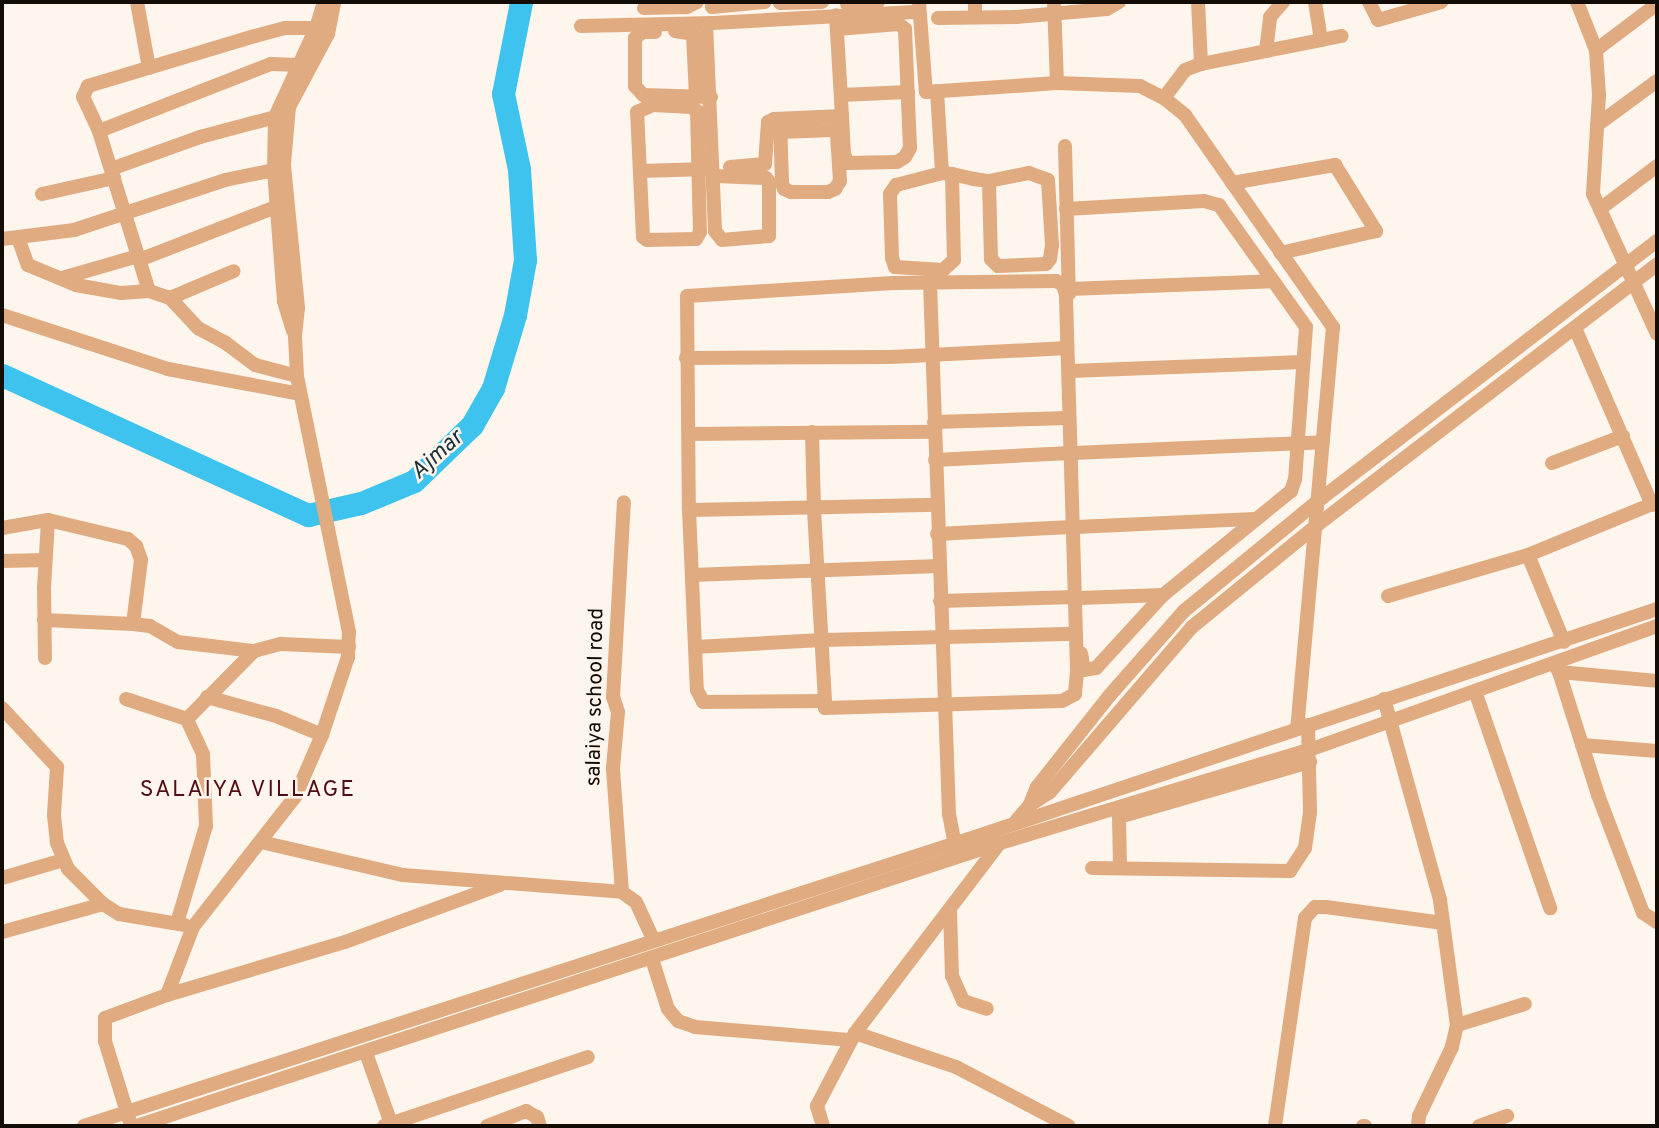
<!DOCTYPE html>
<style>
body{margin:0}
#map{position:relative;width:1659px;height:1128px;overflow:hidden;background:#fef6ec;font-family:Overpass,sans-serif}
div>[style]{position:absolute}
[style*='--x']{left:calc(var(--x)*1px);top:calc(var(--y)*1px);width:calc(var(--w)*1px);rotate:calc(var(--a)*1deg)}
.river>*{height:23px;margin:-11.5px;padding:0 11.5px;transform-origin:11.5px;border-radius:11.5px;background:#3dc3ee}
.minor>*{height:14px;margin:-7px;padding:0 7px;transform-origin:7px;border-radius:7px;background:#e0ab81}
span{translate:-50% -50%;white-space:nowrap;text-align:center;line-height:1.15;-webkit-text-stroke:5px #fef6ec;paint-order:stroke}
.street-label{font-size:21px;color:#130d05}
.water-label{font-size:23px;color:#1a3038;font-style:italic}
.neighbourhood-label{font-size:23px;color:#510c16;letter-spacing:2px}
.frame{position:absolute;inset:0;border:4px solid #130d05;pointer-events:none}
</style>
<div id="map">
<div class="river">
<i style="--x:2;--y:375;--w:337;--a:24.6"></i>
<i style="--x:308;--y:515;--w:54;--a:-12.8"></i>
<i style="--x:361;--y:503;--w:57;--a:-22.5"></i>
<i style="--x:414;--y:481;--w:81;--a:-44"></i>
<i style="--x:472;--y:425;--w:43;--a:-60.4"></i>
<i style="--x:493;--y:388;--w:76;--a:-73.2"></i>
<i style="--x:515;--y:315;--w:56;--a:-79.7"></i>
<i style="--x:525;--y:260;--w:91;--a:-93.8"></i>
<i style="--x:519;--y:169;--w:77;--a:-102"></i>
<i style="--x:503;--y:94;--w:94;--a:-78.9"></i>
</div>
<div class="minor">
<i style="--x:137;--y:2;--w:67;--a:79.7"></i>
<i style="--x:919;--y:2;--w:90;--a:85.6"></i>
<i style="--x:926;--y:92;--w:131;--a:-3.9"></i>
<i style="--x:1057;--y:83;--w:83;--a:2.1"></i>
<i style="--x:1140;--y:86;--w:27;--a:27"></i>
<i style="--x:1164;--y:98;--w:27;--a:39"></i>
<i style="--x:1185;--y:115;--w:259;--a:55.1"></i>
<i style="--x:1333;--y:327;--w:403;--a:95.1"></i>
<i style="--x:975;--y:2;--w:14;--a:90"></i>
<i style="--x:1054;--y:2;--w:81;--a:87.9"></i>
<i style="--x:1198;--y:2;--w:62;--a:87.2"></i>
<i style="--x:1369;--y:2;--w:20;--a:63"></i>
<i style="--x:1378;--y:20;--w:66;--a:-15.9"></i>
<i style="--x:1577;--y:2;--w:52;--a:68.4"></i>
<i style="--x:1596;--y:50;--w:45;--a:86.2"></i>
<i style="--x:1599;--y:95;--w:99;--a:93.5"></i>
<i style="--x:1593;--y:194;--w:154;--a:65.4"></i>
<i style="--x:780;--y:3;--w:42;--a:-1.4"></i>
<i style="--x:847;--y:4;--w:31;--a:-4"></i>
<i style="--x:712;--y:7;--w:53;--a:-5.4"></i>
<i style="--x:644;--y:8;--w:43;--a:-1.3"></i>
<i style="--x:687;--y:7;--w:11;--a:-27"></i>
<i style="--x:938;--y:18;--w:78;--a:-0.7"></i>
<i style="--x:1016;--y:17;--w:91;--a:-5"></i>
<i style="--x:1107;--y:9;--w:14;--a:-30"></i>
<i style="--x:706;--y:24;--w:207;--a:87.5"></i>
<i style="--x:715;--y:231;--w:11;--a:52"></i>
<i style="--x:722;--y:240;--w:47;--a:-4.9"></i>
<i style="--x:769;--y:236;--w:54;--a:-90"></i>
<i style="--x:769;--y:182;--w:5;--a:-127"></i>
<i style="--x:766;--y:178;--w:51;--a:-177.8"></i>
<i style="--x:581;--y:26;--w:132;--a:-1.3"></i>
<i style="--x:713;--y:23;--w:206;--a:-3.1"></i>
<i style="--x:837;--y:29;--w:62;--a:-4.6"></i>
<i style="--x:899;--y:24;--w:8;--a:40"></i>
<i style="--x:905;--y:29;--w:119;--a:87.6"></i>
<i style="--x:910;--y:148;--w:10;--a:119"></i>
<i style="--x:905;--y:157;--w:9;--a:148"></i>
<i style="--x:897;--y:162;--w:49;--a:178.8"></i>
<i style="--x:848;--y:163;--w:10;--a:-114"></i>
<i style="--x:844;--y:154;--w:38;--a:-93"></i>
<i style="--x:675;--y:31;--w:18;--a:9"></i>
<i style="--x:693;--y:34;--w:63;--a:87.3"></i>
<i style="--x:655;--y:32;--w:12;--a:180"></i>
<i style="--x:643;--y:32;--w:10;--a:143"></i>
<i style="--x:635;--y:38;--w:48;--a:90"></i>
<i style="--x:635;--y:86;--w:12;--a:48"></i>
<i style="--x:643;--y:95;--w:68;--a:1.7"></i>
<i style="--x:1321;--y:40;--w:21;--a:-11"></i>
<i style="--x:1596;--y:50;--w:76;--a:-37"></i>
<i style="--x:1266;--y:51;--w:34;--a:-83"></i>
<i style="--x:1270;--y:17;--w:20;--a:-49"></i>
<i style="--x:937;--y:91;--w:82;--a:86.5"></i>
<i style="--x:841;--y:95;--w:67;--a:-2.6"></i>
<i style="--x:1164;--y:98;--w:35;--a:-53"></i>
<i style="--x:1185;--y:70;--w:17;--a:-21"></i>
<i style="--x:1201;--y:64;--w:122;--a:-11.3"></i>
<i style="--x:1321;--y:40;--w:38;--a:-99"></i>
<i style="--x:653;--y:105;--w:38;--a:3"></i>
<i style="--x:691;--y:107;--w:7;--a:34"></i>
<i style="--x:697;--y:111;--w:121;--a:88.6"></i>
<i style="--x:700;--y:232;--w:8;--a:120"></i>
<i style="--x:696;--y:239;--w:49;--a:178.8"></i>
<i style="--x:647;--y:240;--w:5;--a:-143"></i>
<i style="--x:643;--y:237;--w:125;--a:-92.7"></i>
<i style="--x:637;--y:112;--w:17;--a:-24"></i>
<i style="--x:780;--y:119;--w:64;--a:88.2"></i>
<i style="--x:782;--y:183;--w:6;--a:72"></i>
<i style="--x:784;--y:189;--w:8;--a:23"></i>
<i style="--x:791;--y:192;--w:37;--a:0"></i>
<i style="--x:828;--y:192;--w:8;--a:-23"></i>
<i style="--x:835;--y:189;--w:9;--a:-58"></i>
<i style="--x:840;--y:181;--w:47;--a:-93.7"></i>
<i style="--x:837;--y:134;--w:6;--a:-135"></i>
<i style="--x:833;--y:130;--w:53;--a:177.8"></i>
<i style="--x:1597;--y:125;--w:74;--a:-36.3"></i>
<i style="--x:99;--y:131;--w:185;--a:-21.3"></i>
<i style="--x:271;--y:64;--w:29;--a:2"></i>
<i style="--x:1065;--y:146;--w:148;--a:88.5"></i>
<i style="--x:730;--y:167;--w:35;--a:-5"></i>
<i style="--x:765;--y:164;--w:42;--a:-85.9"></i>
<i style="--x:768;--y:122;--w:7;--a:-27"></i>
<i style="--x:774;--y:119;--w:68;--a:-2.5"></i>
<i style="--x:842;--y:116;--w:101;--a:-93.4"></i>
<i style="--x:111;--y:169;--w:95;--a:-19.8"></i>
<i style="--x:200;--y:137;--w:78;--a:-14.9"></i>
<i style="--x:640;--y:171;--w:67;--a:-1.7"></i>
<i style="--x:952;--y:174;--w:86;--a:88.7"></i>
<i style="--x:954;--y:260;--w:15;--a:138"></i>
<i style="--x:943;--y:270;--w:48;--a:-176.4"></i>
<i style="--x:895;--y:267;--w:9;--a:-108"></i>
<i style="--x:892;--y:258;--w:64;--a:-91.8"></i>
<i style="--x:890;--y:194;--w:11;--a:-56"></i>
<i style="--x:896;--y:185;--w:48;--a:-14.6"></i>
<i style="--x:942;--y:173;--w:10;--a:6"></i>
<i style="--x:952;--y:174;--w:23;--a:13"></i>
<i style="--x:974;--y:179;--w:15;--a:8"></i>
<i style="--x:989;--y:181;--w:41;--a:-11.3"></i>
<i style="--x:1029;--y:173;--w:20;--a:20"></i>
<i style="--x:1048;--y:180;--w:65;--a:86.5"></i>
<i style="--x:1052;--y:245;--w:14;--a:98"></i>
<i style="--x:1050;--y:259;--w:6;--a:129"></i>
<i style="--x:1046;--y:264;--w:48;--a:177.6"></i>
<i style="--x:998;--y:266;--w:10;--a:-135"></i>
<i style="--x:991;--y:259;--w:78;--a:-91.5"></i>
<i style="--x:1232;--y:183;--w:105;--a:-9.9"></i>
<i style="--x:1335;--y:165;--w:78;--a:58.2"></i>
<i style="--x:1376;--y:231;--w:98;--a:167"></i>
<i style="--x:42;--y:194;--w:74;--a:-12.5"></i>
<i style="--x:1066;--y:209;--w:138;--a:-3.3"></i>
<i style="--x:1204;--y:201;--w:16;--a:15"></i>
<i style="--x:1219;--y:205;--w:150;--a:54.5"></i>
<i style="--x:1306;--y:327;--w:152;--a:94.1"></i>
<i style="--x:1295;--y:479;--w:13;--a:108"></i>
<i style="--x:1291;--y:491;--w:165;--a:140.9"></i>
<i style="--x:1163;--y:595;--w:99;--a:132.5"></i>
<i style="--x:1096;--y:668;--w:12;--a:171"></i>
<i style="--x:1084;--y:670;--w:17;--a:-100"></i>
<i style="--x:1600;--y:209;--w:71;--a:-37"></i>
<i style="--x:18;--y:238;--w:29;--a:70"></i>
<i style="--x:28;--y:265;--w:52;--a:22.6"></i>
<i style="--x:76;--y:285;--w:46;--a:10.1"></i>
<i style="--x:121;--y:293;--w:28;--a:-4"></i>
<i style="--x:2;--y:239;--w:73;--a:-7.1"></i>
<i style="--x:74;--y:230;--w:159;--a:-18.3"></i>
<i style="--x:225;--y:180;--w:50;--a:-11.5"></i>
<i style="--x:139;--y:260;--w:149;--a:-21.2"></i>
<i style="--x:62;--y:278;--w:79;--a:-16.1"></i>
<i style="--x:930;--y:283;--w:531;--a:87.95"></i>
<i style="--x:949;--y:814;--w:31;--a:79"></i>
<i style="--x:1069;--y:289;--w:204;--a:-2.2"></i>
<i style="--x:170;--y:298;--w:69;--a:-22.9"></i>
<i style="--x:2;--y:315;--w:175;--a:18"></i>
<i style="--x:168;--y:369;--w:134;--a:10.7"></i>
<i style="--x:1575;--y:328;--w:193;--a:66.5"></i>
<i style="--x:293;--y:331;--w:31;--a:-107"></i>
<i style="--x:284;--y:301;--w:131;--a:-94.4"></i>
<i style="--x:274;--y:170;--w:53;--a:-88.9"></i>
<i style="--x:275;--y:117;--w:98;--a:-65.3"></i>
<i style="--x:316;--y:28;--w:27;--a:-73"></i>
<i style="--x:686;--y:358;--w:205;--a:-0.3"></i>
<i style="--x:891;--y:357;--w:176;--a:-2.9"></i>
<i style="--x:1071;--y:371;--w:232;--a:-2.2"></i>
<i style="--x:297;--y:376;--w:43;--a:-165.3"></i>
<i style="--x:255;--y:365;--w:36;--a:-143"></i>
<i style="--x:226;--y:343;--w:32;--a:-152"></i>
<i style="--x:198;--y:328;--w:41;--a:-133"></i>
<i style="--x:170;--y:298;--w:22;--a:-162"></i>
<i style="--x:149;--y:291;--w:168;--a:-107.4"></i>
<i style="--x:99;--y:131;--w:38;--a:-115"></i>
<i style="--x:83;--y:97;--w:12;--a:-66"></i>
<i style="--x:88;--y:86;--w:174;--a:-16.7"></i>
<i style="--x:255;--y:36;--w:31;--a:-15"></i>
<i style="--x:285;--y:28;--w:31;--a:0"></i>
<i style="--x:316;--y:28;--w:13;--a:27"></i>
<i style="--x:934;--y:422;--w:135;--a:-1.7"></i>
<i style="--x:812;--y:432;--w:78;--a:88.5"></i>
<i style="--x:814;--y:510;--w:191;--a:86.7"></i>
<i style="--x:825;--y:701;--w:7;--a:90"></i>
<i style="--x:825;--y:708;--w:237;--a:-1.7"></i>
<i style="--x:1062;--y:701;--w:15;--a:-28"></i>
<i style="--x:1075;--y:694;--w:25;--a:-85"></i>
<i style="--x:1077;--y:669;--w:374;--a:-91.7"></i>
<i style="--x:1066;--y:295;--w:10;--a:-107"></i>
<i style="--x:1063;--y:285;--w:8;--a:-150"></i>
<i style="--x:1056;--y:281;--w:163;--a:179.3"></i>
<i style="--x:893;--y:283;--w:206;--a:176.4"></i>
<i style="--x:687;--y:296;--w:214;--a:89.5"></i>
<i style="--x:689;--y:510;--w:180;--a:87.5"></i>
<i style="--x:697;--y:690;--w:13;--a:63"></i>
<i style="--x:703;--y:702;--w:122;--a:-0.5"></i>
<i style="--x:689;--y:434;--w:245;--a:-0.5"></i>
<i style="--x:1074;--y:453;--w:249;--a:-2.5"></i>
<i style="--x:935;--y:460;--w:135;--a:-3"></i>
<i style="--x:1552;--y:463;--w:76;--a:-20.8"></i>
<i style="--x:689;--y:510;--w:248;--a:-1.2"></i>
<i style="--x:1076;--y:527;--w:179;--a:-2.6"></i>
<i style="--x:2;--y:528;--w:47;--a:-9.9"></i>
<i style="--x:48;--y:520;--w:82;--a:13.4"></i>
<i style="--x:128;--y:539;--w:11;--a:41"></i>
<i style="--x:136;--y:546;--w:15;--a:70"></i>
<i style="--x:141;--y:560;--w:64;--a:97.1"></i>
<i style="--x:133;--y:624;--w:17;--a:7"></i>
<i style="--x:150;--y:626;--w:32;--a:30"></i>
<i style="--x:178;--y:642;--w:77;--a:6.8"></i>
<i style="--x:937;--y:534;--w:135;--a:-3"></i>
<i style="--x:1528;--y:555;--w:94;--a:67.5"></i>
<i style="--x:2;--y:561;--w:43;--a:-1.3"></i>
<i style="--x:692;--y:575;--w:247;--a:-2.1"></i>
<i style="--x:1388;--y:596;--w:146;--a:-16.3"></i>
<i style="--x:1528;--y:555;--w:139;--a:-22.3"></i>
<i style="--x:1079;--y:598;--w:84;--a:-2"></i>
<i style="--x:940;--y:601;--w:135;--a:-1.7"></i>
<i style="--x:44;--y:620;--w:89;--a:2.6"></i>
<i style="--x:695;--y:647;--w:127;--a:-3.2"></i>
<i style="--x:822;--y:640;--w:254;--a:-1.4"></i>
<i style="--x:45;--y:658;--w:70;--a:-90.8"></i>
<i style="--x:44;--y:588;--w:68;--a:-86.6"></i>
<i style="--x:1555;--y:665;--w:8;--a:60"></i>
<i style="--x:1559;--y:672;--w:98;--a:5.2"></i>
<i style="--x:1559;--y:672;--w:129;--a:72.4"></i>
<i style="--x:1598;--y:795;--w:126;--a:69.1"></i>
<i style="--x:1643;--y:913;--w:17;--a:33"></i>
<i style="--x:1475;--y:691;--w:230;--a:70.9"></i>
<i style="--x:207;--y:697;--w:72;--a:15.4"></i>
<i style="--x:276;--y:716;--w:50;--a:22.4"></i>
<i style="--x:126;--y:699;--w:64;--a:18.2"></i>
<i style="--x:1384;--y:699;--w:209;--a:74.4"></i>
<i style="--x:1440;--y:900;--w:126;--a:82.3"></i>
<i style="--x:1457;--y:1025;--w:23;--a:103"></i>
<i style="--x:1452;--y:1047;--w:76;--a:115.6"></i>
<i style="--x:1419;--y:1116;--w:10;--a:96"></i>
<i style="--x:2;--y:708;--w:81;--a:47"></i>
<i style="--x:57;--y:767;--w:48;--a:93.6"></i>
<i style="--x:54;--y:815;--w:28;--a:84"></i>
<i style="--x:57;--y:843;--w:28;--a:67"></i>
<i style="--x:68;--y:869;--w:49;--a:45"></i>
<i style="--x:103;--y:904;--w:19;--a:32"></i>
<i style="--x:119;--y:914;--w:67;--a:9.5"></i>
<i style="--x:1582;--y:745;--w:75;--a:4.6"></i>
<i style="--x:1030;--y:804;--w:18;--a:-68"></i>
<i style="--x:1037;--y:787;--w:117;--a:-51.6"></i>
<i style="--x:1110;--y:695;--w:112;--a:-48.6"></i>
<i style="--x:1184;--y:611;--w:173;--a:-39.4"></i>
<i style="--x:1318;--y:501;--w:427;--a:-37.5"></i>
<i style="--x:1016;--y:821;--w:21;--a:-49"></i>
<i style="--x:1030;--y:805;--w:24;--a:-33"></i>
<i style="--x:1050;--y:792;--w:218;--a:-49.3"></i>
<i style="--x:1192;--y:627;--w:160;--a:-39.2"></i>
<i style="--x:1316;--y:526;--w:430;--a:-37.5"></i>
<i style="--x:261;--y:842;--w:146;--a:13.1"></i>
<i style="--x:403;--y:875;--w:220;--a:4.4"></i>
<i style="--x:622;--y:892;--w:17;--a:36"></i>
<i style="--x:636;--y:902;--w:41;--a:65.3"></i>
<i style="--x:1092;--y:868;--w:198;--a:0.9"></i>
<i style="--x:1290;--y:871;--w:27;--a:-57"></i>
<i style="--x:1305;--y:848;--w:36;--a:-82"></i>
<i style="--x:1310;--y:812;--w:87;--a:-91.3"></i>
<i style="--x:1120;--y:868;--w:51;--a:-91.1"></i>
<i style="--x:1119;--y:817;--w:199;--a:-16.1"></i>
<i style="--x:2;--y:878;--w:64;--a:-16.4"></i>
<i style="--x:622;--y:892;--w:124;--a:-94.2"></i>
<i style="--x:613;--y:768;--w:56;--a:-84.9"></i>
<i style="--x:618;--y:712;--w:16;--a:-108"></i>
<i style="--x:613;--y:697;--w:195;--a:-86.8"></i>
<i style="--x:950;--y:910;--w:66;--a:88.3"></i>
<i style="--x:952;--y:976;--w:27;--a:66"></i>
<i style="--x:963;--y:1001;--w:25;--a:18"></i>
<i style="--x:177;--y:923;--w:101;--a:-73.4"></i>
<i style="--x:206;--y:826;--w:72;--a:-92.4"></i>
<i style="--x:203;--y:754;--w:38;--a:-115"></i>
<i style="--x:187;--y:719;--w:95;--a:-45.4"></i>
<i style="--x:254;--y:651;--w:28;--a:-15"></i>
<i style="--x:281;--y:644;--w:68;--a:2.5"></i>
<i style="--x:2;--y:932;--w:105;--a:-15.5"></i>
<i style="--x:652;--y:959;--w:52;--a:72.3"></i>
<i style="--x:668;--y:1009;--w:16;--a:50"></i>
<i style="--x:678;--y:1021;--w:18;--a:19"></i>
<i style="--x:695;--y:1027;--w:157;--a:4.8"></i>
<i style="--x:167;--y:995;--w:186;--a:-16.6"></i>
<i style="--x:345;--y:942;--w:165;--a:-20.2"></i>
<i style="--x:1457;--y:1025;--w:71;--a:-17.2"></i>
<i style="--x:855;--y:1033;--w:107;--a:18.6"></i>
<i style="--x:956;--y:1067;--w:127;--a:27.6"></i>
<i style="--x:366;--y:1053;--w:77;--a:70.4"></i>
<i style="--x:130;--y:1122;--w:85;--a:-107.2"></i>
<i style="--x:105;--y:1041;--w:23;--a:-90"></i>
<i style="--x:105;--y:1018;--w:66;--a:-20.4"></i>
<i style="--x:167;--y:995;--w:73;--a:-69.1"></i>
<i style="--x:193;--y:927;--w:165;--a:-51.9"></i>
<i style="--x:295;--y:797;--w:68;--a:-66.5"></i>
<i style="--x:322;--y:735;--w:82;--a:-71.6"></i>
<i style="--x:348;--y:657;--w:25;--a:-88"></i>
<i style="--x:349;--y:632;--w:261;--a:-101.5"></i>
<i style="--x:297;--y:376;--w:40;--a:-92.9"></i>
<i style="--x:295;--y:336;--w:28;--a:-84"></i>
<i style="--x:298;--y:308;--w:145;--a:-95.6"></i>
<i style="--x:284;--y:164;--w:57;--a:-85"></i>
<i style="--x:289;--y:107;--w:83;--a:-61.9"></i>
<i style="--x:328;--y:34;--w:33;--a:-79"></i>
<i style="--x:84;--y:1126;--w:949;--a:-17.98"></i>
<i style="--x:987;--y:833;--w:706;--a:-18.49"></i>
<i style="--x:137;--y:1126;--w:908;--a:-18.16"></i>
<i style="--x:1000;--y:843;--w:323;--a:-16.8"></i>
<i style="--x:1309;--y:750;--w:369;--a:-19.6"></i>
<i style="--x:384;--y:1126;--w:215;--a:-18.7"></i>
<i style="--x:487;--y:1126;--w:42;--a:-21"></i>
<i style="--x:526;--y:1111;--w:13;--a:29"></i>
<i style="--x:537;--y:1117;--w:9;--a:72"></i>
<i style="--x:823;--y:1126;--w:21;--a:-107"></i>
<i style="--x:817;--y:1106;--w:82;--a:-62.5"></i>
<i style="--x:855;--y:1033;--w:239;--a:-52.7"></i>
<i style="--x:1275;--y:1126;--w:210;--a:-81.8"></i>
<i style="--x:1305;--y:918;--w:15;--a:-48"></i>
<i style="--x:1315;--y:907;--w:11;--a:0"></i>
<i style="--x:1326;--y:907;--w:118;--a:7.8"></i>
<i style="--x:1363;--y:1126;--w:2;--a:0"></i>
<i style="--x:1479;--y:1126;--w:30;--a:-20"></i>
</div>
<div class="street-label">
<span style="left:596px;top:697px;rotate:-89deg">salaiya school road</span>
</div>
<div class="water-label">
<span style="left:438px;top:456px;rotate:-42deg">Ajmar</span>
</div>
<div class="neighbourhood-label">
<span style="left:248px;top:791px">SALAIYA VILLAGE</span>
</div>
<div class="frame"></div>
</div>
